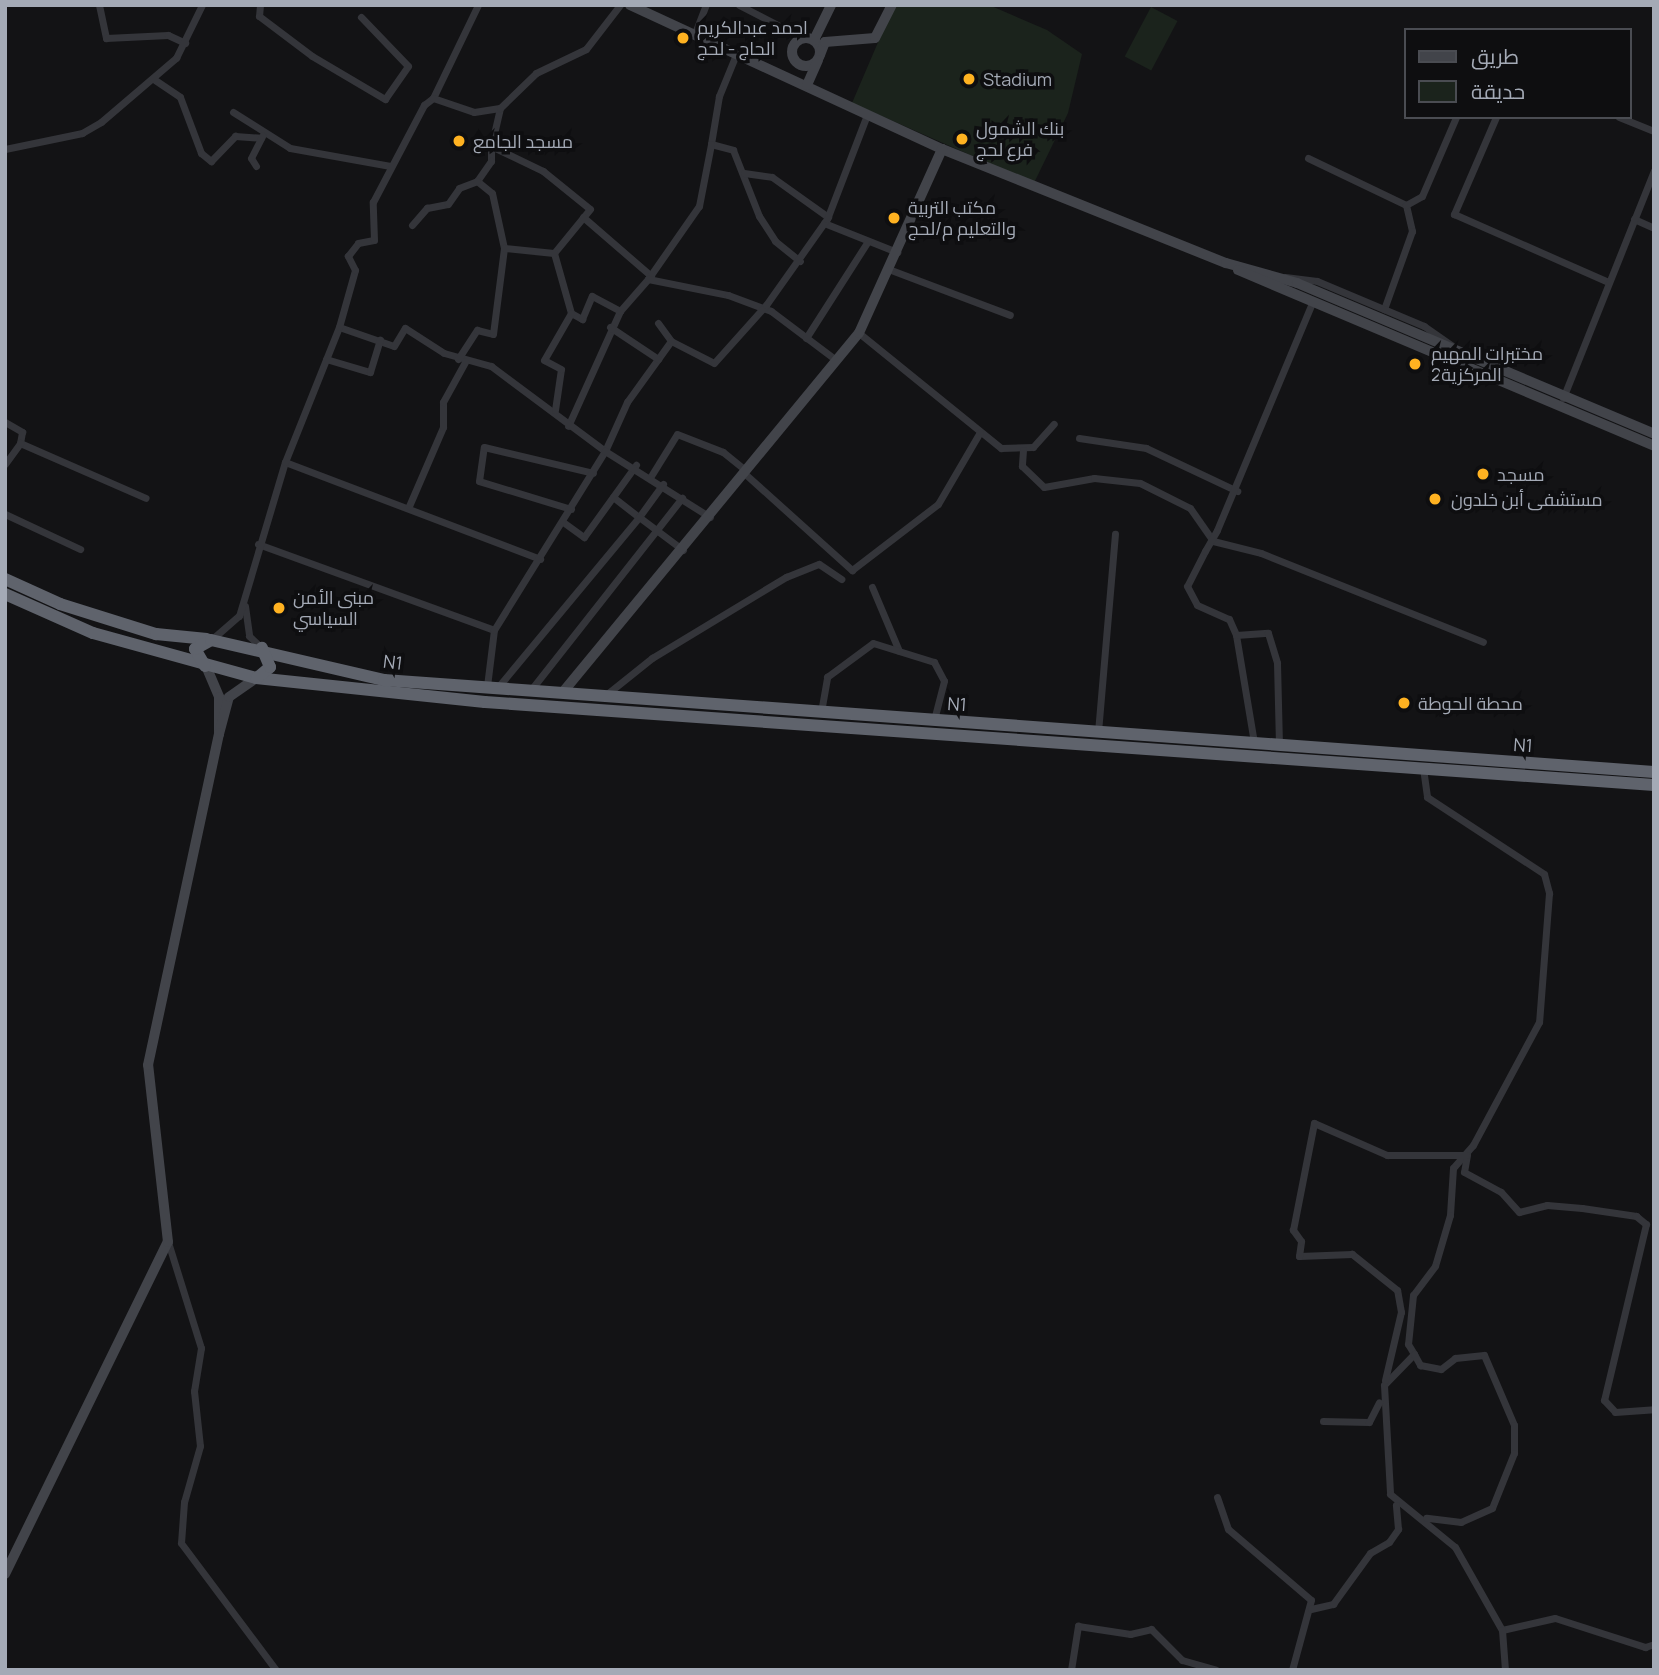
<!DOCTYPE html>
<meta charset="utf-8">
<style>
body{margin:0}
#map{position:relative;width:1659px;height:1675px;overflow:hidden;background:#131315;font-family:Manrope,Cairo,sans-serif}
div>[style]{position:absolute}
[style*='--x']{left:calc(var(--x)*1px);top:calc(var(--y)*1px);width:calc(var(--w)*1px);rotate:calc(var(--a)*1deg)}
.green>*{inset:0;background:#1b231c;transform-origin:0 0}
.street>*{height:7px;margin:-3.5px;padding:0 3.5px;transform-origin:3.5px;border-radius:3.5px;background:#34353a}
.secondary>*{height:10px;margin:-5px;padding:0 5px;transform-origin:5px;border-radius:5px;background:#42444a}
.secondary>.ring{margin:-5px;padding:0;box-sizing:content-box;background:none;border:10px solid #42444a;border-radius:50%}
.highway>*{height:12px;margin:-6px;padding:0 6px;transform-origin:6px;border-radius:6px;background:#5f636c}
.street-bridge>*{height:7px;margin:-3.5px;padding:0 3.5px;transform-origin:3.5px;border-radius:3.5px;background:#34353a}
.dots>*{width:19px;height:19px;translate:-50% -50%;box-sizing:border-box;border:4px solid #0e0e10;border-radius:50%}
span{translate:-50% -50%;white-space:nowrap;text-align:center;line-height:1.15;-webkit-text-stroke:7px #0e0e10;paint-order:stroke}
.poi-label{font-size:18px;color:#a4aab6}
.left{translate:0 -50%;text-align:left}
.street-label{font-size:18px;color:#a4aab6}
.frame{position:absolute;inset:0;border:7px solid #a4aab6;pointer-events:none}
.legend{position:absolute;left:1404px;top:28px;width:228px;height:91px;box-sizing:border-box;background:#0e0e10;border:2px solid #4a4c52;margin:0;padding:9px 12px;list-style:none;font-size:21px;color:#a4aab6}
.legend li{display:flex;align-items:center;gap:14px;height:35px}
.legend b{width:35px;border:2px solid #4a4c52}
</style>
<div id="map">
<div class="green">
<i style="clip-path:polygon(894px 5px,989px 5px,1047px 30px,1082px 54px,1068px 113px,1034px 183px,852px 103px)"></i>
<i style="left:1151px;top:7px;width:30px;height:56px;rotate:28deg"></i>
</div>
<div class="street">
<i style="--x:99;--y:5;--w:34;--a:78"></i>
<i style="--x:106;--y:38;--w:62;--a:-2.8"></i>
<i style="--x:168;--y:35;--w:19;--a:25"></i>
<i style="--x:260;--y:5;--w:11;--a:95"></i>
<i style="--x:259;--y:16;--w:66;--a:37"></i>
<i style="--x:312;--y:56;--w:85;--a:30.5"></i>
<i style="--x:385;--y:99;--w:40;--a:-55.1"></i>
<i style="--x:408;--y:66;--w:68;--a:-133.8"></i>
<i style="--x:739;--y:5;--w:72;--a:27.3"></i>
<i style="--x:695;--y:33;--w:30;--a:-69"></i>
<i style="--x:737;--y:52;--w:48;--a:112.2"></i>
<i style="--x:719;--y:96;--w:49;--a:99.5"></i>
<i style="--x:711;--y:144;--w:23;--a:15"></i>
<i style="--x:733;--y:150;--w:71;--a:68.5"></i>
<i style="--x:759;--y:216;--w:30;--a:57"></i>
<i style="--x:775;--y:241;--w:32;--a:39"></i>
<i style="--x:155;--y:80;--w:30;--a:34"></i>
<i style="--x:180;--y:97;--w:60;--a:69.4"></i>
<i style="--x:201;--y:153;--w:13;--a:39"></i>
<i style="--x:211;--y:161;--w:35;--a:-46"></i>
<i style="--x:235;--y:136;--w:26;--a:4"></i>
<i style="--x:433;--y:98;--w:103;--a:-64.2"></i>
<i style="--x:500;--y:108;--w:39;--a:103"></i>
<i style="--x:491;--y:146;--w:58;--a:25.7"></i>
<i style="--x:543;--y:171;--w:60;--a:39"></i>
<i style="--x:590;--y:209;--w:57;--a:129.3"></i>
<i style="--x:554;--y:253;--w:62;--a:74.2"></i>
<i style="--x:571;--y:313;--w:13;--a:29"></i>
<i style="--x:582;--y:319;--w:25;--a:-67"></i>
<i style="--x:592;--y:296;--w:32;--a:28"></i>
<i style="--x:620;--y:311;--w:126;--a:114.3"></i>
<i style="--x:233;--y:112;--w:67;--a:32.3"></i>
<i style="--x:290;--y:148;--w:102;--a:10.2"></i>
<i style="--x:1496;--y:117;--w:106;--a:113.4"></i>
<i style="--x:1454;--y:214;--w:168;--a:23.8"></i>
<i style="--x:1619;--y:117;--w:38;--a:22"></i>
<i style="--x:491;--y:146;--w:15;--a:90"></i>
<i style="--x:491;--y:161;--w:24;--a:125"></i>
<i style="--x:477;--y:181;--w:19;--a:39"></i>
<i style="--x:492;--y:193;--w:56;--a:77.7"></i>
<i style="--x:5;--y:149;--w:79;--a:-11.7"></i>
<i style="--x:82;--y:133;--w:22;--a:-30"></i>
<i style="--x:101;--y:122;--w:99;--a:-40.5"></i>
<i style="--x:176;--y:58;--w:59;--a:-63.9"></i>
<i style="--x:1308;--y:158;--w:109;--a:25.6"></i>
<i style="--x:1406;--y:205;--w:27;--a:77"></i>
<i style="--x:1412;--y:231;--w:83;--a:109.7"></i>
<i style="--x:256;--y:166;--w:9;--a:-122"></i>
<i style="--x:251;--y:158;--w:25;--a:-63"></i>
<i style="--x:744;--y:173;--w:28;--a:8"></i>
<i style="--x:772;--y:177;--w:69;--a:35.5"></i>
<i style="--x:1406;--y:205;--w:18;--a:-29"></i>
<i style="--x:1422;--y:196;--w:86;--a:-66.7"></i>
<i style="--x:583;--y:217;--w:90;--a:40.9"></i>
<i style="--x:1634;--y:219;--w:22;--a:24"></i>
<i style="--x:824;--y:223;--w:79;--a:21.7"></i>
<i style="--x:412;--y:225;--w:23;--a:-49"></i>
<i style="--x:427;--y:208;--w:21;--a:-11"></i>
<i style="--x:448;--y:204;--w:19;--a:-55"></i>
<i style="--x:459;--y:188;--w:19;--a:-21"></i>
<i style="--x:891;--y:270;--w:127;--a:20.7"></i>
<i style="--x:1285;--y:277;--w:32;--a:7"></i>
<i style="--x:1317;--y:281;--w:116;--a:22.8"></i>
<i style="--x:1424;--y:326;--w:35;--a:35"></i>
<i style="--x:648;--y:279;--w:89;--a:-55.1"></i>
<i style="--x:699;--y:206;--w:63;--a:-79"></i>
<i style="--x:620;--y:311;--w:43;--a:-48.8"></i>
<i style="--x:648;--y:279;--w:82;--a:11.3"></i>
<i style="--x:728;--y:295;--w:46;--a:20.4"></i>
<i style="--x:771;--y:311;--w:81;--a:37"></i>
<i style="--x:658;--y:323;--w:22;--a:54"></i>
<i style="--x:339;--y:327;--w:58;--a:19.1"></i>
<i style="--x:394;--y:346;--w:21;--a:-59"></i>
<i style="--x:405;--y:328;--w:46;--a:32.7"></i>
<i style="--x:444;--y:353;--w:49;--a:15.5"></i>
<i style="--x:491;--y:366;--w:142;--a:36.7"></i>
<i style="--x:605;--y:451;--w:54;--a:-65.8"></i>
<i style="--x:627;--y:402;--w:75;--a:-54.2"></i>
<i style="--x:671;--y:341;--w:48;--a:27.1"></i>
<i style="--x:714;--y:363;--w:78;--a:-48.1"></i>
<i style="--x:766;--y:305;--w:105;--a:-54.7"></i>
<i style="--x:827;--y:219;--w:111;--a:-69"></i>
<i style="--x:610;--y:327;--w:58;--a:33.7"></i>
<i style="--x:859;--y:333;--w:183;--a:39"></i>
<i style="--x:1001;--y:448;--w:32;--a:-2"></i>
<i style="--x:1033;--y:447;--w:31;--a:-48"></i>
<i style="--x:806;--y:338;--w:115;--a:-57.4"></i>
<i style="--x:326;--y:359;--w:46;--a:16.5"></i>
<i style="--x:370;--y:372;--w:34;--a:-73"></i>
<i style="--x:458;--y:359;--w:35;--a:-57"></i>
<i style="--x:477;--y:330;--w:16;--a:14"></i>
<i style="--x:493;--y:334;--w:87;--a:-82.7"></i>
<i style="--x:504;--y:248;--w:50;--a:5.7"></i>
<i style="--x:1563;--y:398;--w:245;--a:-68.2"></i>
<i style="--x:555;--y:410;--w:41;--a:-81.7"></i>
<i style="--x:561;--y:369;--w:19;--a:-152"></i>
<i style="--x:544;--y:360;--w:54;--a:-60.1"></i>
<i style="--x:5;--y:422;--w:20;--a:30"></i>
<i style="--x:22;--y:432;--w:11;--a:100"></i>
<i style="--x:20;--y:443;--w:137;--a:23.6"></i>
<i style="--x:1079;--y:438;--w:68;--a:8.5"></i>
<i style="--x:1146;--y:448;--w:101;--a:25.3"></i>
<i style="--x:1023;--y:450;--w:16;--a:94"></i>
<i style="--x:1022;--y:466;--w:30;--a:44"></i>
<i style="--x:1044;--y:487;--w:51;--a:-10.2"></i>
<i style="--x:1094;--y:478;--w:46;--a:6.2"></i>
<i style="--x:1140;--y:483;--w:56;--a:26.6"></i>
<i style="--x:1190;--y:508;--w:40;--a:55.1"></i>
<i style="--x:1213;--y:541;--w:49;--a:14"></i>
<i style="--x:1261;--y:553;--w:239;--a:21.8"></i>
<i style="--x:285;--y:462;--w:273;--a:20.8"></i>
<i style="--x:5;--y:464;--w:26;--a:-54"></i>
<i style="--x:743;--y:472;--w:147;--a:42"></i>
<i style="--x:852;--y:570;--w:108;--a:-37.5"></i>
<i style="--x:938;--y:504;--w:83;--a:-59.7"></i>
<i style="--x:651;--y:476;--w:49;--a:-58.2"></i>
<i style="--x:677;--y:434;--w:49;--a:21.4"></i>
<i style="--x:723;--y:452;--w:28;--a:39"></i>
<i style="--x:613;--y:497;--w:33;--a:38"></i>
<i style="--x:639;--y:517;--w:41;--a:-54"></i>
<i style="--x:409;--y:506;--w:86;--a:-66.7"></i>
<i style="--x:443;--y:427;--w:25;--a:-90"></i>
<i style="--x:443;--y:402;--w:46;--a:-61.2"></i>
<i style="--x:571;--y:509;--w:96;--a:-163.1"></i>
<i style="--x:479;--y:481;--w:34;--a:-82"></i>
<i style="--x:484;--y:447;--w:112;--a:13.4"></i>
<i style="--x:5;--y:514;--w:83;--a:25"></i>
<i style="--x:563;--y:522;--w:26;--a:36"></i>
<i style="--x:584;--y:537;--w:89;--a:-54.2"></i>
<i style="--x:1217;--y:530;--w:246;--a:-67.3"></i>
<i style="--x:258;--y:544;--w:251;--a:20"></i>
<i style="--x:1205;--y:551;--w:39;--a:117"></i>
<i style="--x:1187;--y:586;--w:21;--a:62"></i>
<i style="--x:1197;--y:605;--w:35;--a:24"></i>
<i style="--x:1229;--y:619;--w:17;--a:66"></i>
<i style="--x:1236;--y:635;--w:109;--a:80.5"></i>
<i style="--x:872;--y:587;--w:69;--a:67.1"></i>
<i style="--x:245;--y:606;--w:30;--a:82"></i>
<i style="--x:249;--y:636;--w:18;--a:43"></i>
<i style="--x:1236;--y:635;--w:32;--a:-4"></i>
<i style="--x:1268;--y:633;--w:31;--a:73"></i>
<i style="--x:1277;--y:663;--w:82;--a:88.6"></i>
<i style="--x:211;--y:640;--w:37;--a:-41"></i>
<i style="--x:239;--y:616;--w:161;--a:-73.4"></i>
<i style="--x:285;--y:462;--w:145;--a:-68.2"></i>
<i style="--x:339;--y:327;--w:59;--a:-74.3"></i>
<i style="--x:355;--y:270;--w:16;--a:-117"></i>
<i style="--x:348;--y:256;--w:16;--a:-52"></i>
<i style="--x:358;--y:243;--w:16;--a:-11"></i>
<i style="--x:374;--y:240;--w:38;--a:-92"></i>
<i style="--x:373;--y:202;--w:110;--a:-62.3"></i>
<i style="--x:424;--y:105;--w:11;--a:-38"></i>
<i style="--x:433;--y:98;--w:43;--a:18.9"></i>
<i style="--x:474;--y:112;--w:26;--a:-9"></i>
<i style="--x:500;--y:108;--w:50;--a:-44.2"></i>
<i style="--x:536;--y:73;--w:55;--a:-25.6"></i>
<i style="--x:586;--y:49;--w:56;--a:-52.3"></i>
<i style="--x:487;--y:686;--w:56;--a:-82.9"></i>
<i style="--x:494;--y:630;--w:211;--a:-58.2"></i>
<i style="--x:605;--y:451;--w:124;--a:32.2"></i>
<i style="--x:498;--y:687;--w:221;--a:-50.3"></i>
<i style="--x:639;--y:517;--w:55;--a:36.9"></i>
<i style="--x:530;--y:691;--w:246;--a:-51.8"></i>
<i style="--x:607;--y:694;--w:58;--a:-38.7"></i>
<i style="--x:652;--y:658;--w:157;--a:-31.2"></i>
<i style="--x:786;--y:577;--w:35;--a:-22"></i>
<i style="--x:819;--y:564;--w:27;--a:34"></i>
<i style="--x:821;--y:712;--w:36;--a:-80"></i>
<i style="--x:827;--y:677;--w:57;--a:-36.5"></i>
<i style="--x:873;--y:643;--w:64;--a:17.3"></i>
<i style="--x:934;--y:662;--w:21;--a:62"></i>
<i style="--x:944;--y:681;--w:40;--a:104.4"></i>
<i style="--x:1098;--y:732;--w:199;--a:-85.1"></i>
<i style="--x:1423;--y:768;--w:29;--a:82"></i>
<i style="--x:1427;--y:797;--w:140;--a:33.3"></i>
<i style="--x:1544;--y:874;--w:20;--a:75"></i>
<i style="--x:1549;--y:893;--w:129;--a:94.4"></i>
<i style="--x:1539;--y:1022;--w:140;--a:118.2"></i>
<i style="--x:1473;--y:1145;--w:30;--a:131"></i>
<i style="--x:1453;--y:1168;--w:47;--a:93.7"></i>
<i style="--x:1450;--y:1215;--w:53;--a:106.4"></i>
<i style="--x:1435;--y:1266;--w:36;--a:127"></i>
<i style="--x:1413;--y:1295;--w:49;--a:95.8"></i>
<i style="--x:1408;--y:1344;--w:12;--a:59"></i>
<i style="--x:1414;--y:1354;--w:43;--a:134.1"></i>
<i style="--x:1384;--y:1385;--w:109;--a:86.8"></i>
<i style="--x:1390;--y:1494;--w:84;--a:39.2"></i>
<i style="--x:1455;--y:1547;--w:95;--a:60.5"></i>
<i style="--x:1502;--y:1630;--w:54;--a:-12.8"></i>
<i style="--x:1555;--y:1618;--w:95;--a:17.9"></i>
<i style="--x:1645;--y:1647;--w:9;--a:-18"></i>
<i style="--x:1467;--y:1155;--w:17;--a:100"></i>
<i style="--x:1464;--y:1172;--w:42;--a:28.4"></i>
<i style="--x:1501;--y:1192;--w:27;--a:48"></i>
<i style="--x:1519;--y:1212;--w:29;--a:-14"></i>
<i style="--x:1547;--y:1205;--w:35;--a:5"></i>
<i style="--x:1582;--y:1208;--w:55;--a:8.4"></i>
<i style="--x:1636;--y:1216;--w:13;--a:39"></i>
<i style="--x:1646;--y:1224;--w:181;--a:103.4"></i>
<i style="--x:1604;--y:1400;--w:16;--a:47"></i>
<i style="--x:1615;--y:1412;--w:39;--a:-4"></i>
<i style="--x:168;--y:1242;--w:111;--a:72.7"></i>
<i style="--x:201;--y:1348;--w:44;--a:99.2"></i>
<i style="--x:194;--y:1391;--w:55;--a:83.8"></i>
<i style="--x:200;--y:1446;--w:58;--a:105.9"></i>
<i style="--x:184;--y:1502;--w:41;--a:94.2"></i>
<i style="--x:181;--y:1543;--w:159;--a:53.2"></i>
<i style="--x:1414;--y:1354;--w:13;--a:61"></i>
<i style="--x:1420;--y:1365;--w:21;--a:11"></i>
<i style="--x:1441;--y:1369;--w:18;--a:-38"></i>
<i style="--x:1455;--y:1358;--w:29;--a:-6"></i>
<i style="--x:1484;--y:1355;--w:76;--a:66.8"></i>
<i style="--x:1514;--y:1425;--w:28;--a:90"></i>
<i style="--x:1514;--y:1453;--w:59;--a:111.8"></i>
<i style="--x:1492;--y:1508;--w:34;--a:156"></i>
<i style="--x:1461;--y:1522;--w:35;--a:-173"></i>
<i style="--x:1385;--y:1380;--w:70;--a:-76.8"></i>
<i style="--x:1401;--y:1312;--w:22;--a:-100"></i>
<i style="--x:1397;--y:1290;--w:58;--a:-141.3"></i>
<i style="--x:1352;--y:1254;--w:53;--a:177.8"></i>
<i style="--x:1299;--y:1256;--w:15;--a:-82"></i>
<i style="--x:1301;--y:1241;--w:14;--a:-126"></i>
<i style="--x:1293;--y:1230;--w:109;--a:-78.9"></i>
<i style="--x:1314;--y:1123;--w:80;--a:23.7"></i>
<i style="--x:1387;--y:1155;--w:79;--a:0"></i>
<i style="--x:1323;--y:1421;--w:46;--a:1.2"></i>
<i style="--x:1369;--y:1422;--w:22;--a:-63"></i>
<i style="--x:1217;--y:1497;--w:34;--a:71"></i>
<i style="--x:1228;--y:1529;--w:109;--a:40.5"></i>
<i style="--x:1311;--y:1600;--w:73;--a:105.2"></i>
<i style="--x:1311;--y:1609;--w:23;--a:-13"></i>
<i style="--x:1333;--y:1604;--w:63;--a:-54"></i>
<i style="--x:1370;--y:1553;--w:22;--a:-30"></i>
<i style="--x:1389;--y:1542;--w:16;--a:-55"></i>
<i style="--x:1398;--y:1529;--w:24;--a:-95"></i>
<i style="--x:1502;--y:1630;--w:40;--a:85.7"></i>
<i style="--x:1071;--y:1670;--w:45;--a:-81"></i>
<i style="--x:1078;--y:1626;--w:53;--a:8.7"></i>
<i style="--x:1130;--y:1634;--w:22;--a:-13"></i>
<i style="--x:1151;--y:1629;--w:44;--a:45"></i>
<i style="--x:1182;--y:1660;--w:35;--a:16"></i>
</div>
<div class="secondary">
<i style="--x:630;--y:5;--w:344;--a:24.8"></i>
<i style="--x:942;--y:149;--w:306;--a:21.9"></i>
<i style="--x:1226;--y:263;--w:74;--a:15.7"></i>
<i style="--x:1297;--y:283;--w:388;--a:22.9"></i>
<i class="ring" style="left:792px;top:38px;width:18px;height:18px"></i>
<i style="--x:814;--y:40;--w:39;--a:-64"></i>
<i style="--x:820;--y:55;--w:14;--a:-69"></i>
<i style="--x:825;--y:42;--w:50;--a:-4.6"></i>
<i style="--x:875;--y:38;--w:37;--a:-63"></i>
<i style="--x:807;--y:85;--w:27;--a:-66"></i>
<i style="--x:1238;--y:270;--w:452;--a:22.9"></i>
<i style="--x:206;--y:666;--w:34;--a:67"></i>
<i style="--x:219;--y:697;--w:37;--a:90"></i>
<i style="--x:219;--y:734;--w:38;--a:-75"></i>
<i style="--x:229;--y:697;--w:33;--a:-35"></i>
<i style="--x:563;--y:692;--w:465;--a:-50.5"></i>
<i style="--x:859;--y:333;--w:202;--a:-65.7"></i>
<i style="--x:5;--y:1574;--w:370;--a:-63.9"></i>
<i style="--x:168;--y:1242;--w:178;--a:-96.4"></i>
<i style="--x:148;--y:1065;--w:339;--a:-77.9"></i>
</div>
<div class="highway">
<i style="--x:5;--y:579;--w:60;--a:24.4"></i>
<i style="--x:60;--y:604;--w:101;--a:17.4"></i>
<i style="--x:156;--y:634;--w:51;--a:5.6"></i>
<i style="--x:5;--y:594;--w:96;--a:23.9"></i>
<i style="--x:93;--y:633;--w:169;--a:15.4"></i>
<i style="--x:256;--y:678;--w:230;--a:6"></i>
<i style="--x:485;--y:702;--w:1172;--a:4.06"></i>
<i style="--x:205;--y:666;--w:20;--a:-120"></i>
<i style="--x:195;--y:649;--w:18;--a:-29"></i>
<i style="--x:211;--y:640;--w:178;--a:13"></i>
<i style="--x:384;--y:680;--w:1273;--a:4.14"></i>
<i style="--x:257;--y:678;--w:17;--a:-40"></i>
<i style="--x:270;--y:667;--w:21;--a:-113"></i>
</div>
<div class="street-bridge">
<i style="--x:1205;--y:551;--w:24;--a:-60"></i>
</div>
<div class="dots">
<i style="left:683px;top:38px;background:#ffb221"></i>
<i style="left:969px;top:79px;background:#ffb221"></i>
<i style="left:962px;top:139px;background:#ffb221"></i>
<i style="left:459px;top:141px;background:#ffb221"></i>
<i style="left:894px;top:218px;background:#ffb221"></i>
<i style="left:1415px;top:364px;background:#ffb221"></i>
<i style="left:1483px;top:474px;background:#ffb221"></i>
<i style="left:1435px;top:499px;background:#ffb221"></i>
<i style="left:279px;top:608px;background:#ffb221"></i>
<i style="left:1404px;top:703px;background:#ffb221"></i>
</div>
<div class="poi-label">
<span class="left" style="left:697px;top:38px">احمد عبدالكريم<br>الحاج - لحج</span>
<span class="left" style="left:983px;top:79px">Stadium</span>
<span class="left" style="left:976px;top:139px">بنك الشمول<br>فرع لحج</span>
<span class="left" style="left:473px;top:141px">مسجد الجامع</span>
<span class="left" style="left:908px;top:218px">مكتب التربية<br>والتعليم م/لحج</span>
<span class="left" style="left:1431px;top:364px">مختبرات المهيم<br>المركزية2</span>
<span class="left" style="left:1497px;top:474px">مسجد</span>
<span class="left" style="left:1451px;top:499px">مستشفى أبن خلدون</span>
<span class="left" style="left:293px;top:608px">مبنى الأمن<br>السياسي</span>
<span class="left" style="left:1418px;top:703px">محطة الحوطة</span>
</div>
<div class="street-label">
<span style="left:393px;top:662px;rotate:7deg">N1</span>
<span style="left:957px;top:704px;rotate:4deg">N1</span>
<span style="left:1523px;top:745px;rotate:4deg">N1</span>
</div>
<div class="frame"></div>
<ul class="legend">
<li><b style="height:9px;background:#42444a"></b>طريق</li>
<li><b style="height:19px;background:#1b231c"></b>حديقة</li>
</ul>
</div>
